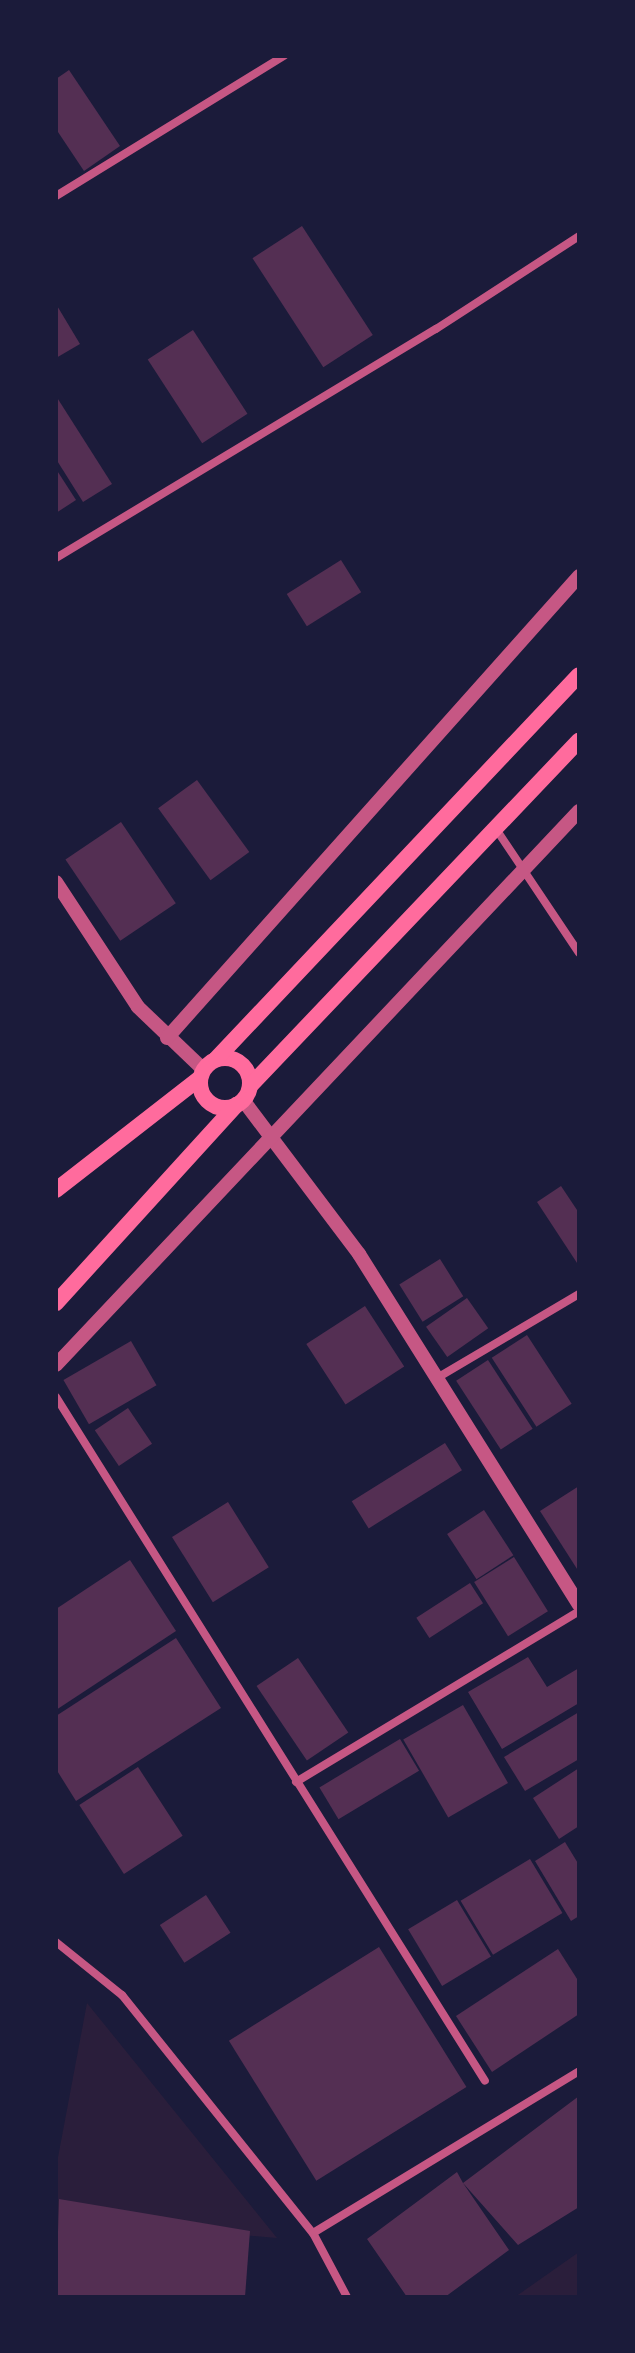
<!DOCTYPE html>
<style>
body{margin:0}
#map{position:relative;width:635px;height:2353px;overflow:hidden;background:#1b1b3a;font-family:Rubik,sans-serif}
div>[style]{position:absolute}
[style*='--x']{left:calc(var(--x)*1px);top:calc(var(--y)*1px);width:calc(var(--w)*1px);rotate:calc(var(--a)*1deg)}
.green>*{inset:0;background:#2a1e3b}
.building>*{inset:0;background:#542f53;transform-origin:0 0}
.minor>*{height:8px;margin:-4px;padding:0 4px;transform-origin:4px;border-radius:4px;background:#c65784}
.tertiary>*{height:14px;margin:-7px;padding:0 7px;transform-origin:7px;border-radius:7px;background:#c65784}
.secondary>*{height:16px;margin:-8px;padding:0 8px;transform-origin:8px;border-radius:8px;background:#ff6b9d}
.secondary>.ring{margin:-8px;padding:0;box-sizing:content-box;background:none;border:16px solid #ff6b9d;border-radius:50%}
span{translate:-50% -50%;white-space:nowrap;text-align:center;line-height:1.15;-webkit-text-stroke:6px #1b1b3a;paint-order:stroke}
.frame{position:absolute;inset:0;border:58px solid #1b1b3a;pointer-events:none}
</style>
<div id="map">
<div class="green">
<i style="clip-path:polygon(87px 2003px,277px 2238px,79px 2221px,56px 2297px,56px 2168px)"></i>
<i style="clip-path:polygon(579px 2252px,579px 2297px,515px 2297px)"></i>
</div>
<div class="building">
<i style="clip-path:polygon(69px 70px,120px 146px,84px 171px,56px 129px,56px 79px)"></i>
<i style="left:302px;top:226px;width:130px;height:59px;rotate:57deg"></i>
<i style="clip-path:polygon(56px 304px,80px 344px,56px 358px)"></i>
<i style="left:193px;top:330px;width:100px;height:54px;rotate:57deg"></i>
<i style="clip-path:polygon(56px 396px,112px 484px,83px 502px,56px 459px)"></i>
<i style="clip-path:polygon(56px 469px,76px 500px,56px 513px)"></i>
<i style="left:341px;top:560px;width:38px;height:64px;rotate:58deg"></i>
<i style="left:197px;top:780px;width:89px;height:48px;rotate:54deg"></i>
<i style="left:121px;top:822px;width:98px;height:67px;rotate:56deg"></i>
<i style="clip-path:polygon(561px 1186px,579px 1213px,579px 1266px,537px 1202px)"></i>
<i style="left:440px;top:1259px;width:44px;height:48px;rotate:58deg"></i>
<i style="left:467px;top:1298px;width:37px;height:50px;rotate:55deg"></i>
<i style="left:365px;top:1306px;width:72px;height:70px;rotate:57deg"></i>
<i style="left:527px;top:1335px;width:82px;height:42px;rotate:57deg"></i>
<i style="left:131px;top:1341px;width:51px;height:78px;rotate:60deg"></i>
<i style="left:488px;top:1360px;width:82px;height:38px;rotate:57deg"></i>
<i style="left:128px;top:1408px;width:43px;height:40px;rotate:56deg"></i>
<i style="left:445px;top:1443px;width:32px;height:110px;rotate:58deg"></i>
<i style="clip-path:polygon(579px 1486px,579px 1572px,540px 1511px)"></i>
<i style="left:228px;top:1502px;width:77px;height:66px;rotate:58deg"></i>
<i style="left:484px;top:1510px;width:54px;height:44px;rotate:57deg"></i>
<i style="left:514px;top:1557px;width:64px;height:47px;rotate:58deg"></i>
<i style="clip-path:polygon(130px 1560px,176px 1631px,56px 1710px,56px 1609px)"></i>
<i style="left:470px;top:1583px;width:24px;height:64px;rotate:57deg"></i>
<i style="clip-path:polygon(176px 1638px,221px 1708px,76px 1801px,56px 1769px,56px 1716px)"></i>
<i style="clip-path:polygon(528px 1657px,547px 1687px,579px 1668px,579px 1703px,502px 1749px,468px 1692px)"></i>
<i style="left:298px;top:1658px;width:90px;height:50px;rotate:56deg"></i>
<i style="left:463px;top:1705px;width:90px;height:69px;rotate:60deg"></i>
<i style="clip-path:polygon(579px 1712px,579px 1759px,525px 1791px,504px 1757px)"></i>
<i style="left:400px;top:1739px;width:37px;height:94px;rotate:59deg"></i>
<i style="left:138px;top:1767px;width:82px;height:70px;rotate:57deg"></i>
<i style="clip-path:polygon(579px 1768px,579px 1826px,559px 1839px,533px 1798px)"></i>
<i style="clip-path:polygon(565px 1842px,579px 1865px,579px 1916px,571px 1921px,535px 1861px)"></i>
<i style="left:530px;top:1859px;width:63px;height:81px;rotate:59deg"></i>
<i style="left:206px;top:1895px;width:45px;height:55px;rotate:57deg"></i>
<i style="left:457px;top:1900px;width:66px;height:57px;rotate:59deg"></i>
<i style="left:379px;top:1947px;width:165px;height:177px;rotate:58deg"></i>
<i style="clip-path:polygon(558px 1949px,579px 1982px,579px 2014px,492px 2072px,456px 2016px)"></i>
<i style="clip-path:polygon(579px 2096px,579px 2207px,518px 2245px,463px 2183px,509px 2250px,445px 2297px,407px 2297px,367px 2239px,457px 2172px,463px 2183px)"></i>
<i style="clip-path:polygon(59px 2199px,250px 2231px,245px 2297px,56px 2297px)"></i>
</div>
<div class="minor">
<i style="--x:56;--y:196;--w:268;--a:-31.6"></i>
<i style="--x:56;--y:558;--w:444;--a:-31.1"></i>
<i style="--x:436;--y:329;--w:171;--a:-33"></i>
<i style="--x:496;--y:829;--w:149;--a:56.2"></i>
<i style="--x:437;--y:1378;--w:165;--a:-30.6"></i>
<i style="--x:56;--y:1397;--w:807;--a:57.9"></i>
<i style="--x:296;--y:1782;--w:331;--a:-31.1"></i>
<i style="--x:56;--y:1942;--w:85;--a:38.8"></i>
<i style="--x:122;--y:1995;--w:305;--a:51.3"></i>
<i style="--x:313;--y:2233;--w:72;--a:62"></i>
<i style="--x:313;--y:2233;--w:311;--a:-31.3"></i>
</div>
<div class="tertiary">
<i style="--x:56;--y:882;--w:149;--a:56.7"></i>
<i style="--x:138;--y:1007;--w:91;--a:43.7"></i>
<i style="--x:167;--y:1038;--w:619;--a:-48.27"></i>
<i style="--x:243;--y:1100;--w:193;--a:53"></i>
<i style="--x:359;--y:1254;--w:414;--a:57.9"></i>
<i style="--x:56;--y:1365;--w:762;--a:-46.65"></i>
</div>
<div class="secondary">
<i class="ring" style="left:200px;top:1058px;width:34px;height:34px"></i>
<i style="--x:216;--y:1059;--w:528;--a:-46.61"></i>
<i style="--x:250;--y:1086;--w:477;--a:-46.4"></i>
<i style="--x:56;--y:1190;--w:182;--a:-37.9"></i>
<i style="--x:56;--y:1303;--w:268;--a:-47.7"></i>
</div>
<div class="frame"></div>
</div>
